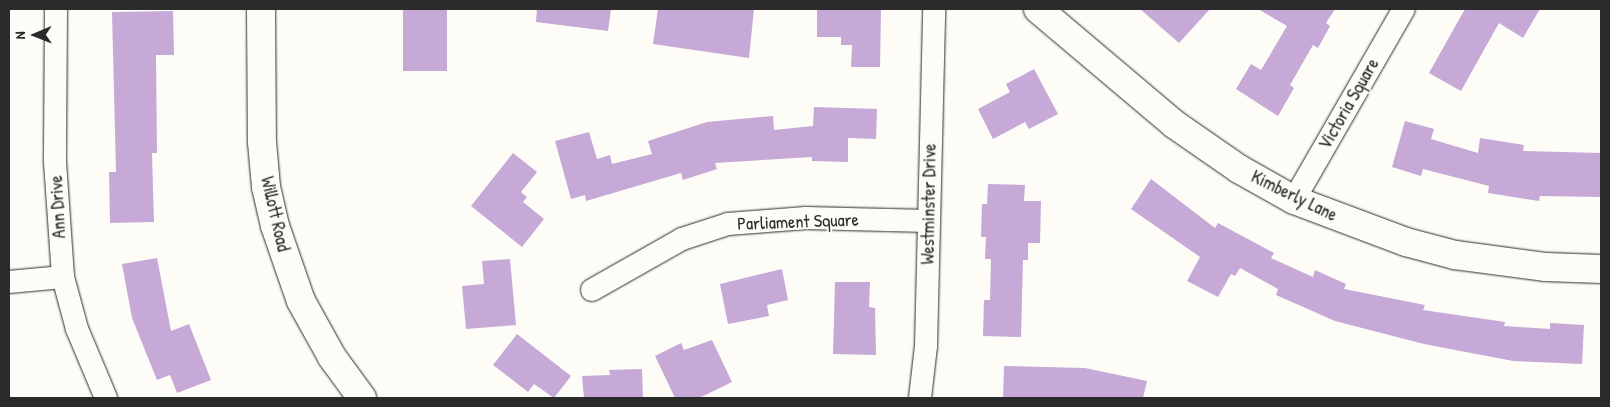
<!DOCTYPE html>
<style>
body{margin:0}
#map{position:relative;width:1610px;height:407px;overflow:hidden;background:#fdfcf7;font-family:"Patrick Hand",sans-serif}
div>[style]{position:absolute}
[style*='--x']{left:calc(var(--x)*1px);top:calc(var(--y)*1px);width:calc(var(--w)*1px);rotate:calc(var(--a)*1deg)}
.building>*{inset:0;background:#c6a9d6;transform-origin:0 0}
.roads{filter:drop-shadow(0 0 1px #2b2b2b) drop-shadow(0 0 1px #2b2b2b)}
.minor>*{height:22px;margin:-11px;padding:0 11px;transform-origin:11px;border-radius:11px;background:#fdfcf7}
.tertiary>*{height:28px;margin:-14px;padding:0 14px;transform-origin:14px;border-radius:14px;background:#fdfcf7}
.secondary>*{height:28px;margin:-14px;padding:0 14px;transform-origin:14px;border-radius:14px;background:#fdfcf7}
span{translate:-50% -50%;white-space:nowrap;text-align:center;line-height:1.15;-webkit-text-stroke:4px #fdfcf7;paint-order:stroke}
.street-label{font-size:18px;color:#2b2b2b}
.frame{position:absolute;inset:0;border:10px solid #2b2b2b;pointer-events:none}
.north{position:absolute;left:10px;top:10px;width:50px;height:50px;-webkit-text-stroke:4px #fdfcf7;paint-order:stroke;rotate:269deg;font-size:14px;font-weight:700;line-height:20px;text-align:center;color:#2b2b2b}
.north::after{content:'';display:block;margin:auto;width:18px;height:22px;background:#2b2b2b;clip-path:polygon(50% 0,100% 100%,50% 72%,0 100%)}
</style>
<div id="map">
<div class="building">
<i style="left:403px;top:9px;width:44px;height:62px"></i>
<i style="clip-path:polygon(537px 9px,611px 9px,608px 31px,536px 22px)"></i>
<i style="clip-path:polygon(658px 9px,754px 9px,749px 58px,653px 44px)"></i>
<i style="clip-path:polygon(817px 9px,881px 9px,880px 67px,851px 67px,852px 45px,841px 45px,841px 37px,817px 37px)"></i>
<i style="clip-path:polygon(1140px 9px,1210px 9px,1179px 43px)"></i>
<i style="clip-path:polygon(1258px 9px,1335px 9px,1326px 23px,1330px 26px,1318px 48px,1313px 45px,1290px 85px,1294px 88px,1278px 116px,1236px 89px,1251px 64px,1261px 70px,1287px 26px)"></i>
<i style="clip-path:polygon(1465px 9px,1540px 9px,1523px 38px,1499px 23px,1461px 91px,1429px 73px)"></i>
<i style="clip-path:polygon(173px 11px,174px 55px,156px 55px,157px 153px,152px 153px,154px 222px,110px 223px,109px 172px,116px 172px,112px 12px)"></i>
<i style="clip-path:polygon(1034px 69px,1058px 114px,1029px 129px,1025px 122px,993px 139px,978px 109px,1010px 92px,1006px 84px)"></i>
<i style="clip-path:polygon(814px 107px,877px 109px,876px 139px,848px 138px,848px 162px,812px 161px,812px 157px,715px 163px,717px 169px,683px 180px,681px 173px,586px 201px,585px 195px,571px 199px,555px 141px,589px 132px,597px 159px,610px 155px,612px 164px,652px 154px,648px 141px,707px 122px,773px 116px,774px 130px,813px 126px)"></i>
<i style="clip-path:polygon(1405px 121px,1434px 129px,1431px 139px,1478px 153px,1480px 138px,1524px 145px,1523px 151px,1601px 153px,1601px 197px,1540px 196px,1539px 201px,1488px 193px,1489px 186px,1423px 169px,1421px 176px,1392px 167px)"></i>
<i style="clip-path:polygon(513px 153px,537px 172px,521px 192px,527px 197px,523px 202px,544px 219px,522px 247px,471px 206px)"></i>
<i style="clip-path:polygon(1151px 179px,1215px 228px,1218px 223px,1274px 253px,1271px 258px,1313px 277px,1315px 270px,1346px 284px,1344px 289px,1425px 305px,1423px 310px,1505px 322px,1504px 326px,1550px 329px,1550px 323px,1584px 325px,1582px 364px,1513px 361px,1424px 344px,1335px 321px,1276px 295px,1278px 289px,1240px 268px,1235px 276px,1231px 274px,1218px 297px,1187px 281px,1200px 257px,1131px 209px)"></i>
<i style="clip-path:polygon(988px 184px,1025px 185px,1024px 201px,1041px 201px,1040px 243px,1028px 243px,1028px 260px,1023px 260px,1021px 337px,983px 336px,984px 300px,990px 300px,991px 259px,985px 259px,986px 237px,981px 237px,982px 204px,987px 204px)"></i>
<i style="clip-path:polygon(157px 258px,171px 331px,189px 324px,211px 380px,177px 393px,170px 375px,157px 380px,132px 318px,122px 264px)"></i>
<i style="clip-path:polygon(510px 259px,516px 325px,466px 329px,462px 286px,484px 284px,482px 261px)"></i>
<i style="clip-path:polygon(782px 269px,788px 300px,767px 305px,769px 316px,728px 324px,720px 284px)"></i>
<i style="clip-path:polygon(835px 282px,870px 282px,869px 307px,875px 308px,876px 355px,833px 354px)"></i>
<i style="clip-path:polygon(517px 334px,571px 376px,554px 398px,534px 384px,528px 392px,493px 365px)"></i>
<i style="clip-path:polygon(712px 340px,732px 382px,699px 398px,675px 398px,655px 356px,681px 343px,684px 350px)"></i>
<i style="clip-path:polygon(1004px 366px,1085px 368px,1147px 381px,1143px 398px,1003px 398px)"></i>
<i style="clip-path:polygon(642px 369px,643px 398px,584px 398px,582px 376px,610px 375px,609px 370px)"></i>
</div>
<div class="roads">
<div class="minor">
<i style="--x:56;--y:9;--w:153;--a:90.4"></i>
<i style="--x:55;--y:162;--w:115;--a:86"></i>
<i style="--x:63;--y:277;--w:54;--a:74.9"></i>
<i style="--x:77;--y:329;--w:75;--a:67.2"></i>
<i style="--x:1294;--y:200;--w:220;--a:-60.1"></i>
<i style="--x:9;--y:282;--w:54;--a:-5.3"></i>
<i style="--x:592;--y:290;--w:103;--a:-29.5"></i>
<i style="--x:682;--y:239;--w:48;--a:-18.1"></i>
<i style="--x:728;--y:224;--w:78;--a:-4.4"></i>
<i style="--x:806;--y:218;--w:123;--a:1.4"></i>
<i style="--x:920;--y:398;--w:52;--a:-83.4"></i>
<i style="--x:926;--y:346;--w:337;--a:-88.6"></i>
</div>
<div class="tertiary">
<i style="--x:1038;--y:9;--w:178;--a:40.2"></i>
<i style="--x:1174;--y:124;--w:79;--a:34.7"></i>
<i style="--x:1239;--y:169;--w:63;--a:29.4"></i>
<i style="--x:1294;--y:200;--w:120;--a:20.6"></i>
<i style="--x:1406;--y:242;--w:51;--a:14.9"></i>
<i style="--x:1455;--y:255;--w:92;--a:7.5"></i>
<i style="--x:1546;--y:267;--w:55;--a:2.1"></i>
</div>
<div class="secondary">
<i style="--x:261;--y:9;--w:133;--a:89.6"></i>
<i style="--x:262;--y:142;--w:45;--a:84.9"></i>
<i style="--x:266;--y:187;--w:40;--a:77"></i>
<i style="--x:275;--y:226;--w:79;--a:70.9"></i>
<i style="--x:301;--y:301;--w:64;--a:61"></i>
<i style="--x:332;--y:357;--w:51;--a:53.8"></i>
</div>
</div>
<div class="street-label">
<span style="left:1349px;top:104px;rotate:-60deg">Victoria Square</span>
<span style="left:1294px;top:196px;rotate:26deg">Kimberly Lane</span>
<span style="left:929px;top:204px;rotate:-89deg">Westminster Drive</span>
<span style="left:58px;top:207px;rotate:-93deg">Ann Drive</span>
<span style="left:275px;top:214px;rotate:77deg">Willott Road</span>
<span style="left:798px;top:222px;rotate:-2deg">Parliament Square</span>
</div>
<div class="frame"></div>
<div class="north">N</div>
</div>
